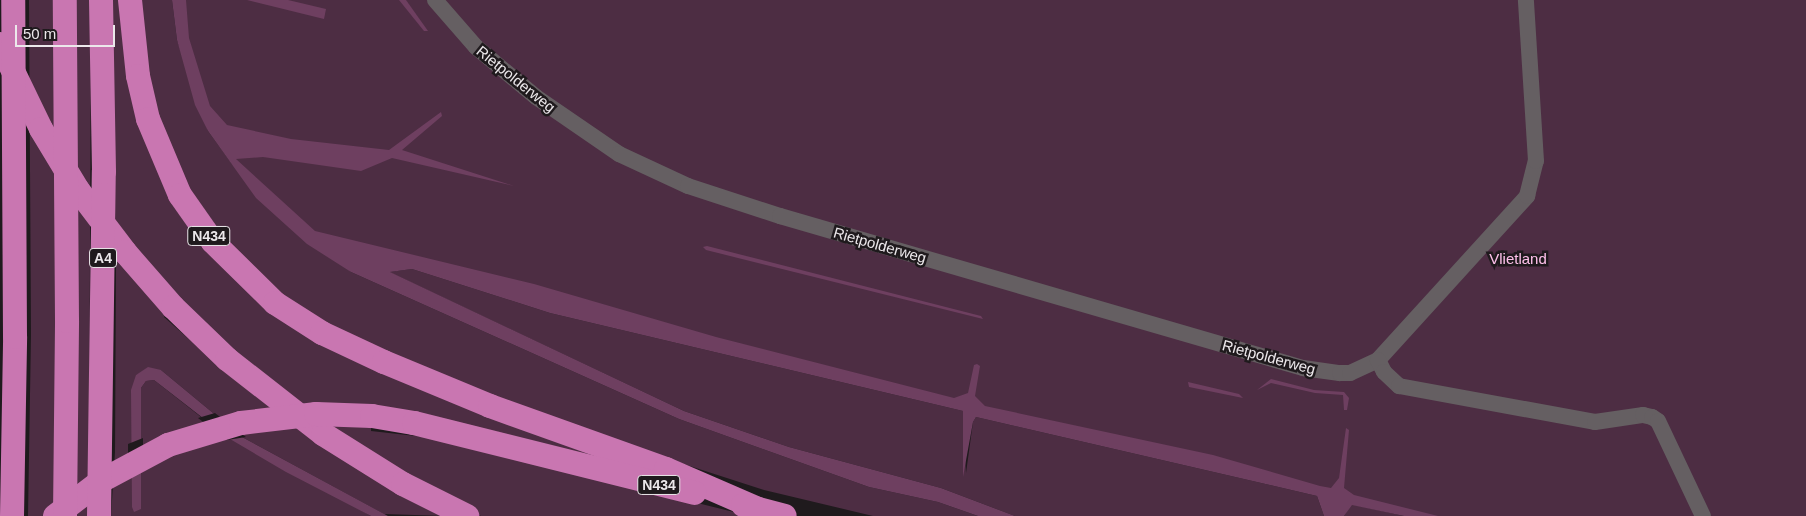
<!DOCTYPE html>
<style>
body{margin:0}
#map{position:relative;width:1806px;height:516px;overflow:hidden;background:#1f1a1d;font-family:Helvetica,sans-serif}
div>[style]{position:absolute}
[style*='--x']{left:calc(var(--x)*1px);top:calc(var(--y)*1px);width:calc(var(--w)*1px);rotate:calc(var(--a)*1deg)}
.green>*{inset:0;background:#4d2d43}
.water>*{inset:0;background:#6e3f60}
.pier>*{inset:0;background:#1f1a1d}
.minor>*{height:16px;margin:-8px;padding:0 8px;transform-origin:8px;border-radius:8px;background:#655f62}
.highway>*{height:24px;margin:-12px;padding:0 12px;transform-origin:12px;border-radius:12px;background:#c976b1}
span{translate:-50% -50%;white-space:nowrap;text-align:center;line-height:1.15;-webkit-text-stroke:5px #1f1a1d;paint-order:stroke}
.shield-label span{padding:1px 4px;background:#1f1a1d;border:1px solid;border-radius:4px;-webkit-text-stroke-width:0}
.shield-label{font-size:14px;color:#ece8eb;font-weight:700}
.street-label{font-size:15px;color:#ece8eb}
.park-label{font-size:15px;color:#fec0ea}
.scale{position:absolute;left:15px;top:25px;width:100px;height:22px;box-sizing:border-box;border:2px solid #ece8eb;border-top:0;padding-left:6px;font-size:15px;line-height:18px;white-space:nowrap;color:#ece8eb;-webkit-text-stroke:4px #1f1a1d;paint-order:stroke}
</style>
<div id="map">
<div class="green">
<i style="clip-path:polygon(29px 0,57px 0,57px 516px,28px 516px,31px 334px)"></i>
<i style="clip-path:polygon(76px 0,91px 0,89px 516px,77px 516px)"></i>
<i style="clip-path:polygon(111px 0,124px 0,155px 156px,280px 312px,661px 471px,372px 416px,371px 431px,434px 438px,750px 516px,481px 516px,440px 497px,322px 429px,178px 302px,164px 317px,209px 357px,445px 516px,384px 514px,242px 437px,161px 370px,136px 375px,140px 439px,141px 388px,146px 381px,154px 380px,201px 417px,371px 516px,111px 516px,115px 452px,116px 264px)"></i>
<i style="clip-path:polygon(140px 0,172px 0,177px 40px,208px 131px,232px 164px,351px 272px,679px 419px,869px 487px,938px 502px,978px 516px,873px 516px,764px 490px,510px 408px,324px 324px,268px 288px,219px 237px,186px 187px,152px 97px)"></i>
<i style="clip-path:polygon(179px 0,1806px 0,1806px 516px,1425px 516px,328px 246px,264px 194px,233px 158px,205px 111px)"></i>
<i style="clip-path:polygon(412px 269px,550px 313px,963px 411px,966px 473px,973px 422px,976px 417px,1317px 496px,1324px 516px,1015px 516px,941px 488px,789px 447px,684px 411px,389px 272px)"></i>
<i style="clip-path:polygon(1351px 504px,1404px 516px,1344px 516px)"></i>
</div>
<div class="water">
<i style="clip-path:polygon(172px 0,186px 0,189px 38px,210px 106px,227px 125px,291px 139px,389px 150px,441px 112px,442px 116px,402px 150px,514px 186px,392px 158px,361px 171px,263px 157px,236px 159px,315px 231px,534px 284px,716px 337px,954px 398px,968px 393px,974px 365px,977px 364px,980px 366px,975px 396px,985px 406px,1213px 455px,1320px 486px,1331px 488px,1339px 478px,1346px 428px,1349px 430px,1344px 488px,1354px 495px,1438px 516px,1404px 516px,1352px 505px,1344px 516px,1324px 516px,1317px 496px,976px 417px,973px 422px,963px 477px,963px 411px,550px 313px,412px 269px,390px 272px,684px 411px,789px 447px,941px 488px,1015px 516px,978px 516px,938px 502px,869px 487px,679px 419px,351px 272px,307px 244px,256px 198px,208px 131px,195px 105px,177px 40px)"></i>
<i style="clip-path:polygon(247px 0,288px 0,326px 9px,324px 19px)"></i>
<i style="clip-path:polygon(399px 0,406px 0,428px 31px,424px 31px)"></i>
<i style="clip-path:polygon(707px 246px,981px 316px,983px 319px,706px 250px,703px 247px)"></i>
<i style="clip-path:polygon(148px 367px,161px 370px,242px 437px,388px 516px,371px 516px,286px 472px,230px 439px,154px 380px,146px 381px,141px 388px,141px 509px,134px 512px,132px 507px,131px 390px,136px 375px)"></i>
<i style="clip-path:polygon(1271px 379px,1314px 390px,1344px 392px,1349px 398px,1347px 410px,1344px 410px,1343px 395px,1315px 393px,1271px 383px,1257px 390px)"></i>
<i style="clip-path:polygon(1188px 382px,1239px 394px,1243px 398px,1189px 387px)"></i>
</div>
<div class="pier">
<i style="clip-path:polygon(215px 413px,243px 435px,246px 437px,227px 440px,198px 418px)"></i>
<i style="clip-path:polygon(143px 438px,143px 471px,128px 479px,128px 444px)"></i>
</div>
<div class="minor">
<i style="--x:435;--y:0;--w:62;--a:48.9"></i>
<i style="--x:476;--y:47;--w:78;--a:39.8"></i>
<i style="--x:536;--y:97;--w:101;--a:34.5"></i>
<i style="--x:619;--y:154;--w:76;--a:24.9"></i>
<i style="--x:688;--y:186;--w:97;--a:18.1"></i>
<i style="--x:780;--y:216;--w:545;--a:16.21"></i>
<i style="--x:1303;--y:368;--w:37;--a:8"></i>
<i style="--x:1340;--y:373;--w:10;--a:0"></i>
<i style="--x:1350;--y:373;--w:31;--a:-25"></i>
<i style="--x:1378;--y:360;--w:222;--a:-47.7"></i>
<i style="--x:1527;--y:196;--w:36;--a:-76"></i>
<i style="--x:1536;--y:161;--w:161;--a:-93.6"></i>
<i style="--x:1378;--y:360;--w:13;--a:63"></i>
<i style="--x:1384;--y:372;--w:21;--a:43"></i>
<i style="--x:1399;--y:386;--w:199;--a:10.4"></i>
<i style="--x:1595;--y:422;--w:49;--a:-8.3"></i>
<i style="--x:1643;--y:415;--w:9;--a:13"></i>
<i style="--x:1652;--y:417;--w:7;--a:34"></i>
<i style="--x:1658;--y:421;--w:105;--a:64.7"></i>
</div>
<div class="highway">
<i style="--x:130;--y:0;--w:76;--a:84"></i>
<i style="--x:138;--y:76;--w:44;--a:76.9"></i>
<i style="--x:148;--y:119;--w:82;--a:67.2"></i>
<i style="--x:180;--y:195;--w:57;--a:54.9"></i>
<i style="--x:213;--y:242;--w:87;--a:44.5"></i>
<i style="--x:275;--y:303;--w:56;--a:32.6"></i>
<i style="--x:322;--y:333;--w:68;--a:25.1"></i>
<i style="--x:384;--y:362;--w:115;--a:22.5"></i>
<i style="--x:490;--y:406;--w:187;--a:19.7"></i>
<i style="--x:666;--y:469;--w:100;--a:23.5"></i>
<i style="--x:0;--y:44;--w:94;--a:64.2"></i>
<i style="--x:41;--y:129;--w:71;--a:58.8"></i>
<i style="--x:78;--y:190;--w:78;--a:52.8"></i>
<i style="--x:125;--y:252;--w:73;--a:48.9"></i>
<i style="--x:173;--y:307;--w:75;--a:43.9"></i>
<i style="--x:227;--y:359;--w:122;--a:38"></i>
<i style="--x:323;--y:434;--w:94;--a:32"></i>
<i style="--x:403;--y:484;--w:72;--a:26.6"></i>
<i style="--x:743;--y:505;--w:43;--a:14.7"></i>
<i style="--x:12;--y:516;--w:179;--a:-89"></i>
<i style="--x:15;--y:337;--w:337;--a:-90.3"></i>
<i style="--x:55;--y:516;--w:58;--a:-37.3"></i>
<i style="--x:101;--y:481;--w:76;--a:-28.2"></i>
<i style="--x:168;--y:445;--w:76;--a:-16.8"></i>
<i style="--x:241;--y:423;--w:76;--a:-6.8"></i>
<i style="--x:316;--y:414;--w:56;--a:2"></i>
<i style="--x:372;--y:416;--w:43;--a:9.5"></i>
<i style="--x:414;--y:423;--w:289;--a:14"></i>
<i style="--x:65;--y:516;--w:195;--a:-89.4"></i>
<i style="--x:67;--y:321;--w:321;--a:-90.4"></i>
<i style="--x:99;--y:516;--w:344;--a:-89.2"></i>
<i style="--x:104;--y:172;--w:172;--a:-91"></i>
</div>
<div class="shield-label">
<span style="left:209px;top:236px">N434</span>
<span style="left:103px;top:258px">A4</span>
<span style="left:659px;top:485px">N434</span>
</div>
<div class="street-label">
<span style="left:516px;top:79px;rotate:39deg">Rietpolderweg</span>
<span style="left:880px;top:245px;rotate:16deg">Rietpolderweg</span>
<span style="left:1269px;top:357px;rotate:15deg">Rietpolderweg</span>
</div>
<div class="park-label">
<span style="left:1518px;top:259px">Vlietland</span>
</div>
<div class="scale">50 m</div>
</div>
